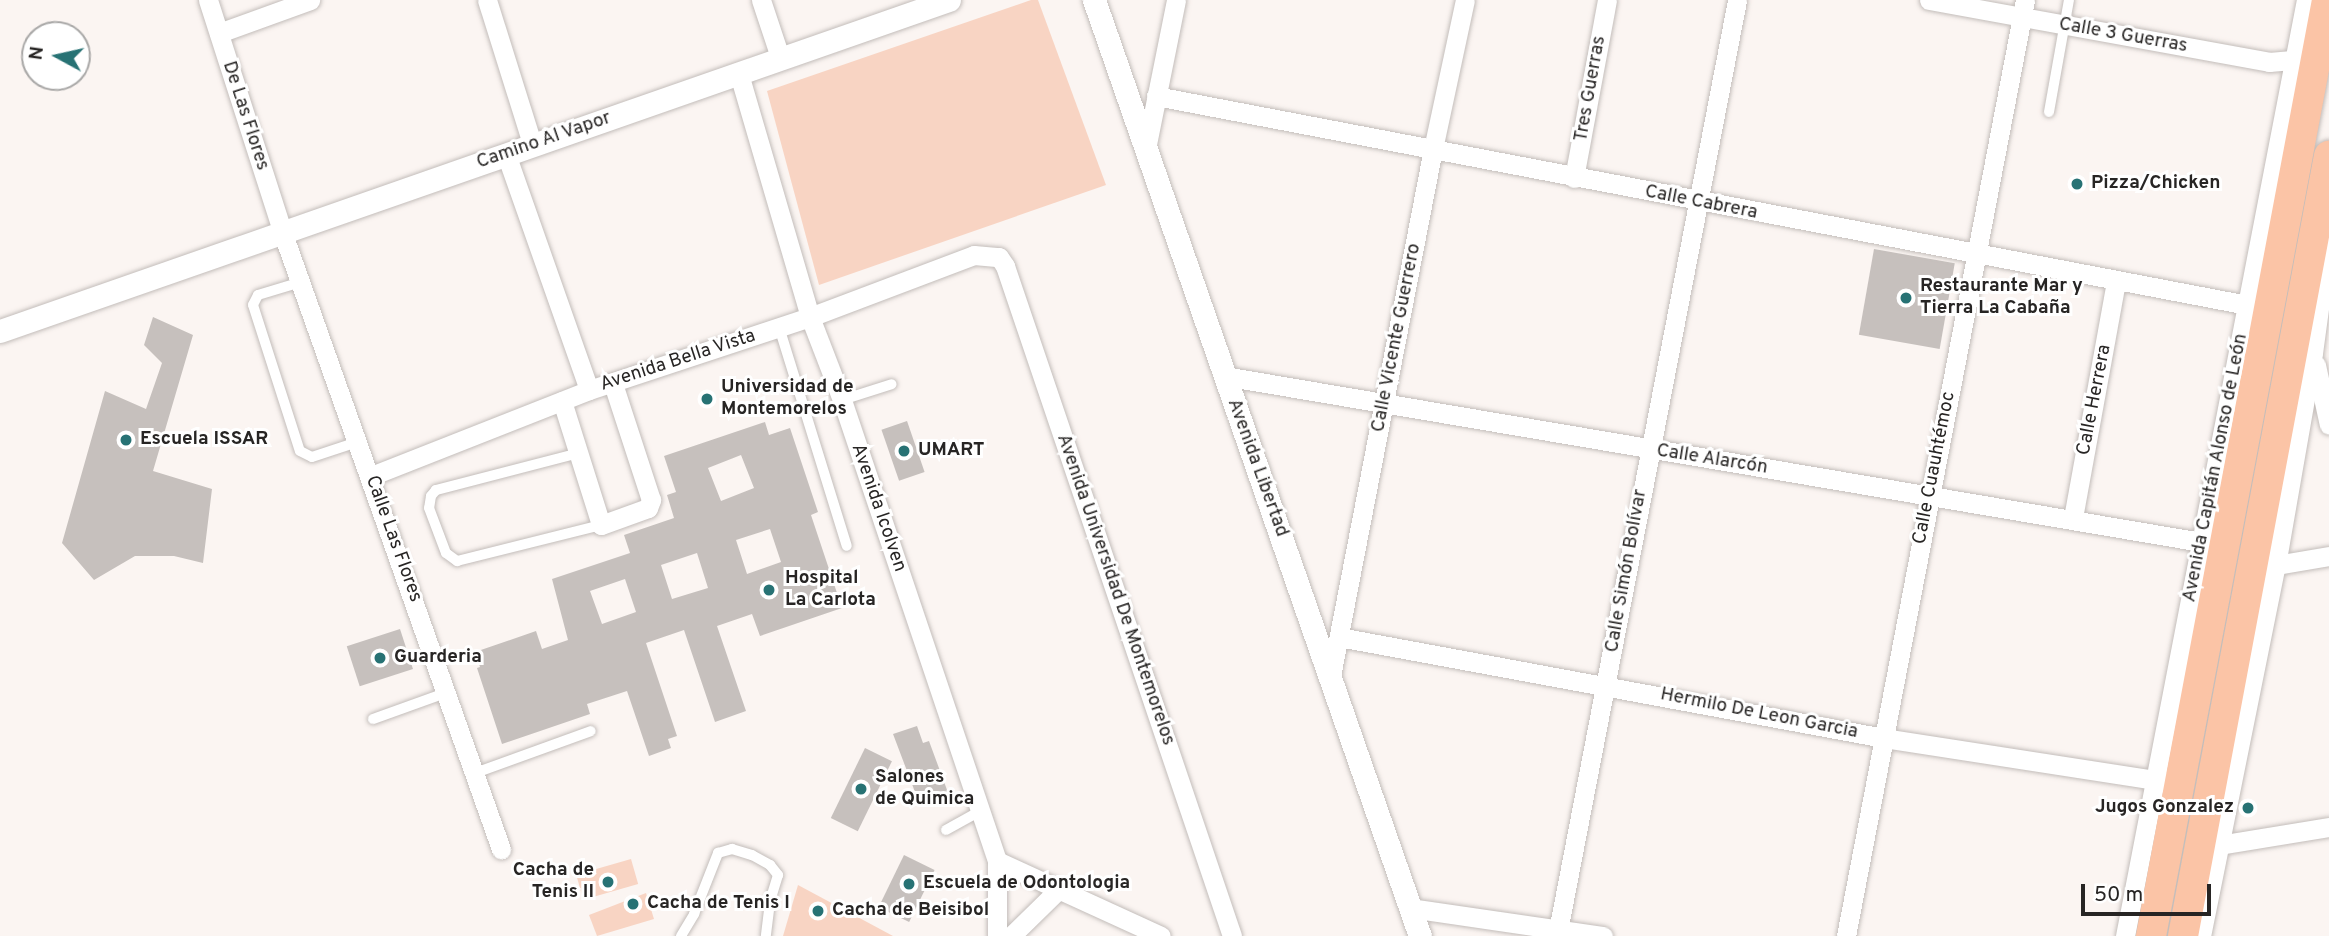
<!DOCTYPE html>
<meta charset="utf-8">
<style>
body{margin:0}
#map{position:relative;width:2329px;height:936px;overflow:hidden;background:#fbf5f2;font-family:Overpass,sans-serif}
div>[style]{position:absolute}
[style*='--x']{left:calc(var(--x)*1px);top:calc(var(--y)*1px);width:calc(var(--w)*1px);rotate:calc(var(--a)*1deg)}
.green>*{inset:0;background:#f8d4c3;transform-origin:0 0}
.building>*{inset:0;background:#c6c0bd;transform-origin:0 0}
.roads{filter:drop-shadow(0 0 2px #c3bdba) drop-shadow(0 0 2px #c3bdba)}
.service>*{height:10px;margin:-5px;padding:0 5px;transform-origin:5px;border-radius:5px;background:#fff}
.minor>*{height:19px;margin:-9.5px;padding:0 9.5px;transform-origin:9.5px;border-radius:9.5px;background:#fff}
.tertiary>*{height:23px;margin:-11.5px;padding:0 11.5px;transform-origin:11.5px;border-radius:11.5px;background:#fff}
.primary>*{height:30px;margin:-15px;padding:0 15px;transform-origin:15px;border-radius:15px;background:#fbc4a6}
.dots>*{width:19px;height:19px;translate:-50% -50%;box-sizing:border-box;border:4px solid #fff;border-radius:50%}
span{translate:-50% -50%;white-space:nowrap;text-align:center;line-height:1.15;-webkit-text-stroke:6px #fff;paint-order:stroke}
.street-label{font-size:19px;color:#272524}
.poi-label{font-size:19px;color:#272524;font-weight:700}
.left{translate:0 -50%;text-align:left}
.right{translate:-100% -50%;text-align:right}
.north{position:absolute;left:21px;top:21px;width:70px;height:70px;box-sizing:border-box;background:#fff;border:2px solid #a9a8a7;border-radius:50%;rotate:278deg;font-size:19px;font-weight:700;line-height:28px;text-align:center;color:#272524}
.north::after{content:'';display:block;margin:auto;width:24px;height:32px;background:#277274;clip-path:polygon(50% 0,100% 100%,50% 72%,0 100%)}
.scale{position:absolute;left:2081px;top:884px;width:130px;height:32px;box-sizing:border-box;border:4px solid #272524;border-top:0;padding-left:9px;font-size:21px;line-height:24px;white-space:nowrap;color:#272524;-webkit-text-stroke:5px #fff;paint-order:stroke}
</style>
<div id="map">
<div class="green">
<i style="clip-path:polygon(1031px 0,1038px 0,1106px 185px,819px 285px,767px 91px)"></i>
<i style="left:631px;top:859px;width:26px;height:57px;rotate:74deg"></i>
<i style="clip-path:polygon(798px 885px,893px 936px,783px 936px)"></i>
<i style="clip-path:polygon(646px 893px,654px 919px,597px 936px,589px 915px)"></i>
</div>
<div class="building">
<i style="left:1874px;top:249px;width:82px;height:87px;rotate:10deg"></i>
<i style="clip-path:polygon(153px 317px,193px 335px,153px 471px,212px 489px,203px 563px,174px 556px,135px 556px,94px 580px,62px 543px,105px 391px,146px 409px,162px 363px,144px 345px)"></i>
<i style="left:907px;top:421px;width:54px;height:27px;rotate:71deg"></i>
<i style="clip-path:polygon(evenodd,765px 422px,769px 435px,790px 428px,818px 512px,811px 515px,842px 608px,760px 636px,752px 614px,717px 626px,746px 711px,715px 722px,684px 630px,646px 643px,677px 736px,668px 739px,671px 748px,649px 756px,627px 691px,587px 704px,590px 714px,502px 744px,477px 668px,480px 667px,475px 652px,536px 631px,542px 649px,568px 640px,552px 579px,630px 553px,624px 535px,674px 518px,667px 495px,676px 492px,664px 456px,765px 422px,741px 455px,754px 488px,721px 501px,708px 468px,741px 455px,765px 422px,770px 529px,781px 562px,747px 574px,736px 540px,770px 529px,765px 422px,697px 553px,708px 588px,672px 599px,661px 565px,697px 553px,765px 422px,625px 579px,636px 612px,602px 624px,590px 591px,625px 579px)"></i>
<i style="left:400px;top:629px;width:42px;height:56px;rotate:72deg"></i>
<i style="clip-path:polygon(917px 726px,923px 743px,929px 741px,950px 798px,935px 804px,931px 795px,918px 800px,893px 734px)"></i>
<i style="left:865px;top:748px;width:30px;height:78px;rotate:26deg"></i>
<i style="left:904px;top:855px;width:34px;height:58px;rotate:26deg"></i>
</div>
<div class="roads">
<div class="service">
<i style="--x:2049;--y:112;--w:114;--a:-79.9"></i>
<i style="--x:301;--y:282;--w:45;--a:163.2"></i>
<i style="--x:258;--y:295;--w:11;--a:117"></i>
<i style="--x:253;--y:305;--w:153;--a:72.2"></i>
<i style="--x:300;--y:451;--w:13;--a:27"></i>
<i style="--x:312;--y:457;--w:47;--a:-18.4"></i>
<i style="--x:779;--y:327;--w:229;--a:72.8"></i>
<i style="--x:842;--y:400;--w:52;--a:-17.7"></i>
<i style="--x:579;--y:453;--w:148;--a:165.5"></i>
<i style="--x:436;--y:490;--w:8;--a:130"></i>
<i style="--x:431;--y:496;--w:12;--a:99"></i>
<i style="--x:429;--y:508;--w:48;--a:69.3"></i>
<i style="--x:446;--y:553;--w:14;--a:36"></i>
<i style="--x:457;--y:561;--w:148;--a:-14"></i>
<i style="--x:373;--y:719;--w:80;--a:-19.8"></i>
<i style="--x:475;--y:773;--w:123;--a:-19.9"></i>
<i style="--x:946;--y:830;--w:39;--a:-29"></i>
<i style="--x:681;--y:936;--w:26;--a:-59"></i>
<i style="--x:694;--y:914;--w:66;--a:-68.5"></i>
<i style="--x:718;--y:853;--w:15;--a:-16"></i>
<i style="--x:732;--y:849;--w:21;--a:17"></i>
<i style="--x:752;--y:855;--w:21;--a:29"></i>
<i style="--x:770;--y:865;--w:13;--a:51"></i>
<i style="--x:778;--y:875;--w:28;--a:107"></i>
<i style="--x:770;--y:902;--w:34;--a:97"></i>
</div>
<div class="minor">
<i style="--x:208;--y:0;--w:243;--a:72.2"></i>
<i style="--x:282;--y:231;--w:656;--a:70.49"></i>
<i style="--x:487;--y:0;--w:151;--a:72.6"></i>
<i style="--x:761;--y:0;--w:63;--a:71.6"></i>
<i style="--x:1929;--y:0;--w:346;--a:10.3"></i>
<i style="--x:2269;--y:62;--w:35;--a:-5"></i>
<i style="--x:219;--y:33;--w:97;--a:-19.9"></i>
<i style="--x:739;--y:74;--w:253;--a:73.7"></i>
<i style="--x:810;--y:317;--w:89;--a:68.9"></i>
<i style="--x:842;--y:400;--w:486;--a:71.4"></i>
<i style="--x:997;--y:861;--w:75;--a:90"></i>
<i style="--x:1156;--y:96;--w:1111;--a:10.84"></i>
<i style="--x:1146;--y:149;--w:152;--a:-78.6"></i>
<i style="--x:506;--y:154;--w:250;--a:70.6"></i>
<i style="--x:1574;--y:178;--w:181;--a:-79.5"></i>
<i style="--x:2316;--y:365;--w:61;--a:77.8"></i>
<i style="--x:1224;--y:376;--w:991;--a:9.64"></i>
<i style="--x:562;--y:401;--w:130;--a:72.5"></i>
<i style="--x:601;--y:525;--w:50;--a:-19.9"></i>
<i style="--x:648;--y:508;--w:9;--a:-69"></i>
<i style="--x:651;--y:500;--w:122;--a:-108.1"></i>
<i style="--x:371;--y:476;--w:234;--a:-21.5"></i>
<i style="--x:589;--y:390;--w:233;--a:-18.3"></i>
<i style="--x:810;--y:317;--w:175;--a:-20.7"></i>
<i style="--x:974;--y:255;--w:25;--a:5"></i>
<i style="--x:999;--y:257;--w:11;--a:56"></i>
<i style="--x:1005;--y:266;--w:707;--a:71.28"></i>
<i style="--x:2073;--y:518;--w:240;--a:-79.7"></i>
<i style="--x:2276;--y:565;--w:54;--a:-9.6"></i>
<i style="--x:1339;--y:637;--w:554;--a:10.5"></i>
<i style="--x:1884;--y:738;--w:287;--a:8.8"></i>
<i style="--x:1331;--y:676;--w:537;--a:-79.05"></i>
<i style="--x:1433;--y:149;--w:152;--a:-77.9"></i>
<i style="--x:2206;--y:847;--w:125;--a:-9.2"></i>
<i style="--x:997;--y:861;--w:180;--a:24.6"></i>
<i style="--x:1410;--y:908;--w:195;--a:8.3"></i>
<i style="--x:1011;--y:936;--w:64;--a:-44.4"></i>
<i style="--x:1557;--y:936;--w:953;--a:-79.11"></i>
<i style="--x:1846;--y:936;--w:953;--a:-79.17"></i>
<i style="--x:2125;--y:936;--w:953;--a:-79.06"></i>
<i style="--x:2201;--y:936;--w:379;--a:-78.6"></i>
<i style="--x:2276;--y:565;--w:215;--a:-80.1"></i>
<i style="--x:2313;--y:353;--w:90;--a:-82.3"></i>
<i style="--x:2325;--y:264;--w:33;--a:-92"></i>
</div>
<div class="tertiary">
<i style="--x:1094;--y:0;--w:991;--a:70.8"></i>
<i style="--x:0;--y:331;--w:1005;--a:-19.23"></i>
</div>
<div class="primary">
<i style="--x:2151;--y:936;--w:952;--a:-79.35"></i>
<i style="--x:2183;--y:936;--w:794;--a:-79.4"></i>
</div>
</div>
<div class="dots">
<i style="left:2077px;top:184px;background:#277274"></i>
<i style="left:1906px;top:298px;background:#277274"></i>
<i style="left:707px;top:399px;background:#277274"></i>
<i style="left:126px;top:440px;background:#277274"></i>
<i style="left:904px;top:451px;background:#277274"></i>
<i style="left:769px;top:590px;background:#277274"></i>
<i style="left:380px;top:658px;background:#277274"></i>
<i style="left:861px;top:789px;background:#277274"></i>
<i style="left:2248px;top:808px;background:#277274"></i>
<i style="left:608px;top:882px;background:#277274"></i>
<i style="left:909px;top:884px;background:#277274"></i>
<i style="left:633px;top:904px;background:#277274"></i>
<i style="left:818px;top:911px;background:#277274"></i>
</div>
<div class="street-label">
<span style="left:2123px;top:36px;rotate:10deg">Calle 3 Guerras</span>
<span style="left:1591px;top:89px;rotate:-80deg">Tres Guerras</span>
<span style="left:245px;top:116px;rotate:72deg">De Las Flores</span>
<span style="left:544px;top:141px;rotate:-19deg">Camino Al Vapor</span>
<span style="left:1701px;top:203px;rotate:11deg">Calle Cabrera</span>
<span style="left:1397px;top:338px;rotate:-79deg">Calle Vicente Guerrero</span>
<span style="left:678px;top:361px;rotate:-18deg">Avenida Bella Vista</span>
<span style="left:2095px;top:400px;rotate:-79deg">Calle Herrera</span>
<span style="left:1712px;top:460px;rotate:9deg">Calle Alarcón</span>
<span style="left:1257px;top:468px;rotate:70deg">Avenida Libertad</span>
<span style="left:1935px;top:468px;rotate:-79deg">Calle Cuauhtémoc</span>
<span style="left:2216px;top:468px;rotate:-79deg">Avenida Capitán Alonso de León</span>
<span style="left:878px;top:508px;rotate:71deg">Avenida Icolven</span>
<span style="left:393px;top:539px;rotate:70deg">Calle Las Flores</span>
<span style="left:1627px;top:571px;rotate:-80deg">Calle Simón Bolívar</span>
<span style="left:1115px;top:590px;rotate:71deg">Avenida Universidad De Montemorelos</span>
<span style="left:1759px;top:714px;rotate:11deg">Hermilo De Leon Garcia</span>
</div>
<div class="poi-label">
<span class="left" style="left:2091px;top:184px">Pizza/Chicken</span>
<span class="left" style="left:1920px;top:298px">Restaurante Mar y<br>Tierra La Cabaña</span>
<span class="left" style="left:721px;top:399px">Universidad de<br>Montemorelos</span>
<span class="left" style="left:140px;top:440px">Escuela ISSAR</span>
<span class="left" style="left:918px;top:451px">UMART</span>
<span class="left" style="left:785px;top:590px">Hospital<br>La Carlota</span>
<span class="left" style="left:394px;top:658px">Guarderia</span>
<span class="left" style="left:875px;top:789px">Salones<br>de Quimica</span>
<span class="right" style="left:2234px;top:808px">Jugos Gonzalez</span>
<span class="right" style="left:594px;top:882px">Cacha de<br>Tenis II</span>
<span class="left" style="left:923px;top:884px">Escuela de Odontologia</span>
<span class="left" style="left:647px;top:904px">Cacha de Tenis I</span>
<span class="left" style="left:832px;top:911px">Cacha de Beisibol</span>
</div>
<div class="north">N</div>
<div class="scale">50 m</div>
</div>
